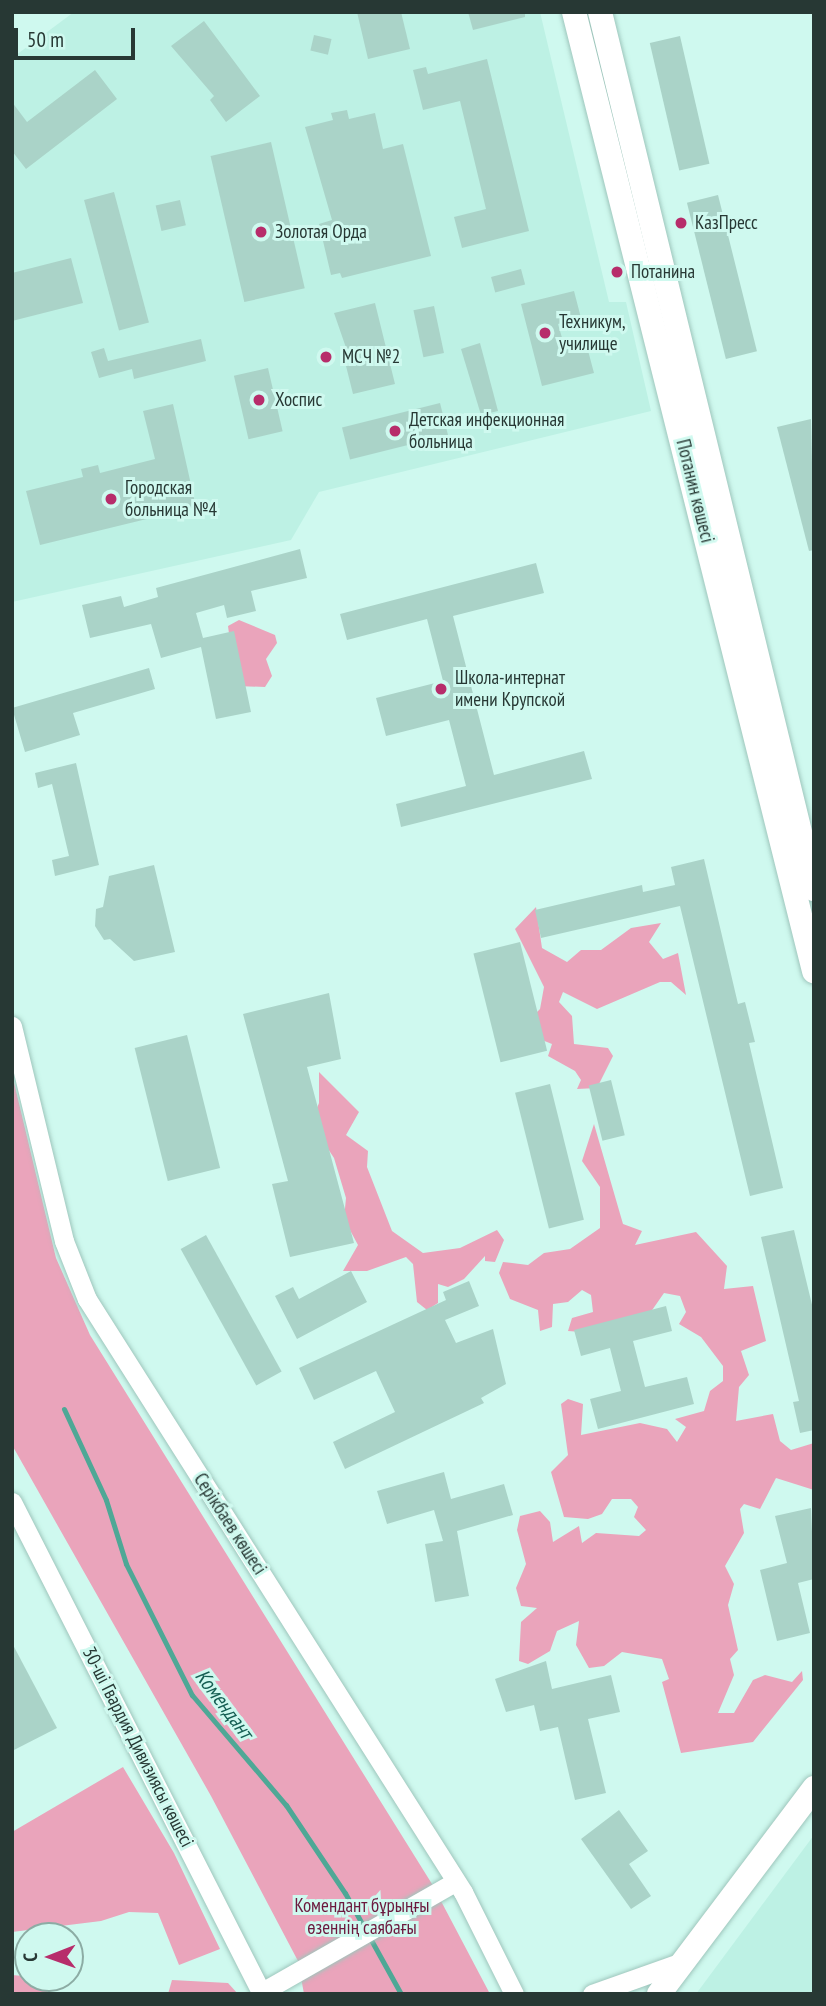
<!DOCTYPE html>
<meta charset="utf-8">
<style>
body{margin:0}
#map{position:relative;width:826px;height:2006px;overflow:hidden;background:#cff9ef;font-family:"PT Sans Narrow",sans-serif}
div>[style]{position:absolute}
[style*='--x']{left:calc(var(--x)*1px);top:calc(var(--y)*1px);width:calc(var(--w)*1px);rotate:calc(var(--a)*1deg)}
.built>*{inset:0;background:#bdf1e4}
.green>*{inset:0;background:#eaa4bb}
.stream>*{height:5px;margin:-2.5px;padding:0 2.5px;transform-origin:2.5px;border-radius:2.5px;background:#4ea896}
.building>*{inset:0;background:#aad3c8;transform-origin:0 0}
.roads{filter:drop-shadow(0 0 2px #9ec6bc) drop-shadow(0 0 2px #9ec6bc)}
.minor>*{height:19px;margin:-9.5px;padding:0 9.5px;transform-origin:9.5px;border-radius:9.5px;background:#fff}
.major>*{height:24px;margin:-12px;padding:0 12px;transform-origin:12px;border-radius:12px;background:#fff}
.dots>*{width:19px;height:19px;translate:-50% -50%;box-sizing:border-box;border:4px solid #cff9ef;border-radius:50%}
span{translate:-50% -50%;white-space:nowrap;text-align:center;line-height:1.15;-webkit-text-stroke:6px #cff9ef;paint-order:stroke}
.poi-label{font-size:19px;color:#273834}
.left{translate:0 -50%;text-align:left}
.street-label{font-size:19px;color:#273834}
.park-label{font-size:19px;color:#6b183d}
.water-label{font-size:21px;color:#155e52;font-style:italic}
.frame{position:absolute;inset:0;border:14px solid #273834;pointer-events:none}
.north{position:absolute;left:14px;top:1922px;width:70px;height:70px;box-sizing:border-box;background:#cff9ef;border:2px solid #8caca4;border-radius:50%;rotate:269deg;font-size:19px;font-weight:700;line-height:28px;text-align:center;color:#273834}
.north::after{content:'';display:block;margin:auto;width:24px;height:32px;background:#b72d6b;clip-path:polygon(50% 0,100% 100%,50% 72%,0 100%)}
.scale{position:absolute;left:14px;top:28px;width:121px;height:32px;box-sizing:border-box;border:4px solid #273834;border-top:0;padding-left:9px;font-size:21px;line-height:24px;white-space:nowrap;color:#273834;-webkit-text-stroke:5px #cff9ef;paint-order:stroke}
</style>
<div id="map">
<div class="built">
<i style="clip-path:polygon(74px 12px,540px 12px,609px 302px,626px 302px,651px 411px,319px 492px,291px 540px,12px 602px,12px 58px)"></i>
<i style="clip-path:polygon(814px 1835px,814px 1994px,696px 1994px)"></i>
</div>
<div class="green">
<i style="clip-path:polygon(239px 620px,275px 635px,277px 643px,266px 659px,272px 676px,265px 687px,236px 686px,228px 626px)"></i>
<i style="clip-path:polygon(536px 907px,542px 948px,567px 962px,581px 950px,601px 950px,631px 928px,661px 923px,649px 942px,663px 959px,678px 953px,686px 995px,671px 982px,660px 982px,597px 1009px,563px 992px,559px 1002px,572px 1016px,574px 1044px,608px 1048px,613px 1056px,597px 1088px,577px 1089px,581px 1080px,575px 1071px,548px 1056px,552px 1044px,532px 1036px,529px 1020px,540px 1009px,544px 987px,515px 929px)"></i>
<i style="clip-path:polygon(319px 1072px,359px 1112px,346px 1135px,368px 1151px,367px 1167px,392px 1231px,423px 1253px,460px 1248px,497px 1230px,504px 1240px,495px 1262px,485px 1261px,485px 1256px,464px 1279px,448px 1287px,438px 1284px,438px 1303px,427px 1310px,417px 1302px,413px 1264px,406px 1257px,367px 1271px,343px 1271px,358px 1245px,344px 1219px,346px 1198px,334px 1158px,311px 1123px,319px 1103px)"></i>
<i style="clip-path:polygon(12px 1074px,56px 1258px,90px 1335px,432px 1884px,490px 1994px,304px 1994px,298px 1961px,211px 1796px,12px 1445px)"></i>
<i style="clip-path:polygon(594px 1124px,623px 1224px,642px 1231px,635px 1245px,696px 1232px,727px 1266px,724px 1289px,753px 1286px,766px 1341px,741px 1351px,749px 1375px,739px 1387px,736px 1421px,773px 1414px,780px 1441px,791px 1450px,814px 1443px,814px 1490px,776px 1478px,760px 1509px,744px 1504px,740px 1509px,744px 1533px,725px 1566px,734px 1584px,728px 1605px,738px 1650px,730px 1659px,734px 1675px,718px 1713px,734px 1713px,753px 1680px,765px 1675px,792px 1682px,802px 1671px,803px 1680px,753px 1742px,681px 1753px,662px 1682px,669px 1679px,662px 1659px,622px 1652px,604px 1666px,589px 1668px,576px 1645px,579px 1621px,557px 1631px,550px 1651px,528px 1664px,519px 1661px,521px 1622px,537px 1608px,521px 1606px,516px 1588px,526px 1564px,517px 1530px,520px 1516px,540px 1511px,550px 1522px,553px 1542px,579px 1526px,582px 1543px,596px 1533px,639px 1536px,646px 1530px,634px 1517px,638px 1507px,631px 1499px,612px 1499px,602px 1514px,588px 1519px,564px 1517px,551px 1472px,568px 1455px,561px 1404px,568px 1399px,583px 1404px,581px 1435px,640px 1423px,667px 1429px,677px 1442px,686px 1427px,675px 1419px,704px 1411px,710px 1391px,723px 1381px,723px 1366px,701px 1337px,679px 1324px,686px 1312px,680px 1296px,664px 1293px,648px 1316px,596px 1333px,568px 1331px,572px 1318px,593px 1312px,591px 1295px,582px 1290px,568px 1302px,553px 1304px,552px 1327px,540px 1331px,538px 1310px,510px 1299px,499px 1273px,503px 1262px,528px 1265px,544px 1253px,570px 1249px,600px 1228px,600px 1187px,582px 1161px)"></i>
<i style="clip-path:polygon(123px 1767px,174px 1853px,220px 1949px,179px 1965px,158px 1913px,129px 1912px,101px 1921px,12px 1932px,12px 1832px)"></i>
<i style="clip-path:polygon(12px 1975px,46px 1978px,54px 1985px,44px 1994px,12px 1994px)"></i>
<i style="clip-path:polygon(172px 1980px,228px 1983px,238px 1994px,168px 1994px)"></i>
</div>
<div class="stream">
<i style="--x:64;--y:1409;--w:100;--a:65.2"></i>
<i style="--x:106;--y:1500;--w:67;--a:72.6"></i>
<i style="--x:126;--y:1564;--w:147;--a:63.3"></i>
<i style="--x:192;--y:1695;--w:145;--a:49.5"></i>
<i style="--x:286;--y:1805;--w:106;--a:56.2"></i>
<i style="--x:345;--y:1893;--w:115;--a:61"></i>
</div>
<div class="building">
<i style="clip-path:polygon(357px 12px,401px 12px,410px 49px,368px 59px)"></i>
<i style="clip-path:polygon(468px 12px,525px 12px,525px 17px,473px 30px)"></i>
<i style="clip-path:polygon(204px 21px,260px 96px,226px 122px,210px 100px,214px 96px,171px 46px)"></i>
<i style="left:314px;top:35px;width:18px;height:16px;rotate:13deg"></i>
<i style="left:680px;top:36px;width:131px;height:31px;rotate:77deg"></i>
<i style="clip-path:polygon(487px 59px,529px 231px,462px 248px,454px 217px,486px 209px,460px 101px,423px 110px,413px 70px,426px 67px,428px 74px)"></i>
<i style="clip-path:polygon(95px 70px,117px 99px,26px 169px,12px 151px,12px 102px,27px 122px)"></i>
<i style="clip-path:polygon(347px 110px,349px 119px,375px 113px,383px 149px,403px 144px,431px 256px,342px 278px,340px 273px,331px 275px,319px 224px,332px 220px,305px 127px,333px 120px,331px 113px)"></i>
<i style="left:271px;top:142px;width:150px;height:62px;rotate:77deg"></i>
<i style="left:114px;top:192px;width:135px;height:31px;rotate:75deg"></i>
<i style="left:718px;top:195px;width:161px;height:32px;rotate:76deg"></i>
<i style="left:180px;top:200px;width:26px;height:25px;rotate:77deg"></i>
<i style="clip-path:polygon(71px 258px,83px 303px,12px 321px,12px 273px)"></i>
<i style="left:521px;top:269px;width:16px;height:31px;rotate:75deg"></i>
<i style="clip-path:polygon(574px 291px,581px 318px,558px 324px,565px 348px,586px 343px,594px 373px,542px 386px,521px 304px)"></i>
<i style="clip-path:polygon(375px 303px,395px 384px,353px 394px,346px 366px,352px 365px,334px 313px)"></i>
<i style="left:434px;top:306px;width:48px;height:21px;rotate:78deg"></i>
<i style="clip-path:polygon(201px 339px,206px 361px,134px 379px,132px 369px,99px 378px,91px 352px,104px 348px,108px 361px)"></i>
<i style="clip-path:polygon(480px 343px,498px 411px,481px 415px,461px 349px)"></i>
<i style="left:268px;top:368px;width:65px;height:35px;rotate:77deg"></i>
<i style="left:440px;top:403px;width:33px;height:101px;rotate:76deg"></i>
<i style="clip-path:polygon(173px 404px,196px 507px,40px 545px,26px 491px,83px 477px,81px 469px,98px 465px,100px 473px,155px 459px,143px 411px)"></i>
<i style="clip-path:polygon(811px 419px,814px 550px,809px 551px,777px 427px)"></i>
<i style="clip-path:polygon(300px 549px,307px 578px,251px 591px,256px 611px,227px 618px,224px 605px,196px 613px,203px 638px,234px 631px,251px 712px,216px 719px,201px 647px,161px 658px,151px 624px,90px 638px,82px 605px,121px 596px,124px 607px,158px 597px,156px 588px)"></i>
<i style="clip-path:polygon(536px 563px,544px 593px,453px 616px,494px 775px,584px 751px,592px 779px,401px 827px,396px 804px,466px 786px,449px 720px,386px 736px,376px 698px,443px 681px,427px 619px,347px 640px,340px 614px)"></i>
<i style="clip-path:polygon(149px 668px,155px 689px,73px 713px,80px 735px,25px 752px,12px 708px)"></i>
<i style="clip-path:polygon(76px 763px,99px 865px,55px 876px,52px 860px,69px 856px,52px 784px,38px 788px,35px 773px)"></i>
<i style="clip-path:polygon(704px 859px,738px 1004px,745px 1002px,755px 1042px,749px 1043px,783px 1188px,750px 1196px,680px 906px,541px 938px,535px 910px,642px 885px,643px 892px,675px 885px,671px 867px)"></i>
<i style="clip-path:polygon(154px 865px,175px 952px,134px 961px,110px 939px,104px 940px,95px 926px,96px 909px,103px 907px,109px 876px)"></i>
<i style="left:520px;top:942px;width:112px;height:48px;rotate:76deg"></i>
<i style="clip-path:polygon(329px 993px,341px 1059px,307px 1067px,354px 1243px,290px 1257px,272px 1184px,288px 1181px,243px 1014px)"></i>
<i style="left:187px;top:1035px;width:137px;height:54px;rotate:76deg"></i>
<i style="left:611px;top:1080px;width:57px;height:23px;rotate:76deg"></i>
<i style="left:550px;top:1084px;width:140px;height:36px;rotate:76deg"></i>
<i style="clip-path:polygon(794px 1230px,814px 1313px,814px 1430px,800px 1433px,793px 1402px,799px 1401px,761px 1237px)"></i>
<i style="left:206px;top:1235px;width:156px;height:29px;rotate:61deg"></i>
<i style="clip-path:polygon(351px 1271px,367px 1302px,297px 1339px,275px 1296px,293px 1287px,299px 1299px)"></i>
<i style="clip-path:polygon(469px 1281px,479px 1306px,445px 1320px,456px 1343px,493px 1329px,506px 1384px,481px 1398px,484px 1403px,345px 1469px,333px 1442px,395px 1412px,376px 1371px,314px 1400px,299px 1368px,446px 1300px,443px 1292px)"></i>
<i style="clip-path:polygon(666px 1306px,672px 1331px,633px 1341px,645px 1387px,687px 1377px,694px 1404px,598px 1429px,590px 1399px,621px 1391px,610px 1348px,581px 1356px,574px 1330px)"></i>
<i style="clip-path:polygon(444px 1472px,451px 1499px,504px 1484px,513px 1515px,457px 1531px,469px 1596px,435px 1602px,425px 1544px,443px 1541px,434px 1510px,387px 1524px,377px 1491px)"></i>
<i style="clip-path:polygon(811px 1508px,814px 1579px,798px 1583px,810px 1633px,777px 1641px,760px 1570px,787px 1563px,775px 1516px)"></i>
<i style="clip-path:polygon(12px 1643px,57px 1728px,12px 1751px)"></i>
<i style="clip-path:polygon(546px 1661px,552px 1689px,611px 1675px,620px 1712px,588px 1719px,606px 1793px,575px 1800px,558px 1727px,540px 1731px,534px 1705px,506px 1712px,495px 1679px)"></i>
<i style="clip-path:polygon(619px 1810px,648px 1851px,629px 1864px,651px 1896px,631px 1909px,581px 1839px)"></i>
</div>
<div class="roads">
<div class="minor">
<i style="--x:12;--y:1026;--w:221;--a:76.4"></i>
<i style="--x:64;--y:1241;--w:62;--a:68.4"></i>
<i style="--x:87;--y:1299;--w:702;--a:57.62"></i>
<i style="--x:463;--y:1892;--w:114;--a:63.4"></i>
<i style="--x:12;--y:1502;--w:552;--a:63.06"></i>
<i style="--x:262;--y:1992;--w:222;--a:-29.7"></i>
<i style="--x:592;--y:1994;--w:92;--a:-19.6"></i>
</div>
<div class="major">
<i style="--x:574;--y:12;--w:989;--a:75.95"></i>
<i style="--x:600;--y:12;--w:903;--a:76.29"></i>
<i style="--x:659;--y:1994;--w:258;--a:-53"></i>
</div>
</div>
<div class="dots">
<i style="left:681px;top:223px;background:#b72d6b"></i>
<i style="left:261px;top:232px;background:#b72d6b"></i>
<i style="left:617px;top:272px;background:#b72d6b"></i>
<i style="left:545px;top:333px;background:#b72d6b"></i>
<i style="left:326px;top:357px;background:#b72d6b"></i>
<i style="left:259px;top:400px;background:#b72d6b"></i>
<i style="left:395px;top:431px;background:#b72d6b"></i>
<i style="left:111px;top:499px;background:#b72d6b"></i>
<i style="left:441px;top:689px;background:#b72d6b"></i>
</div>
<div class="poi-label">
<span class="left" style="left:695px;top:223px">КазПресс</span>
<span class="left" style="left:275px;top:232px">Золотая Орда</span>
<span class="left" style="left:631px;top:272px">Потанина</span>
<span class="left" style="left:559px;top:333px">Техникум,<br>училище</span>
<span class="left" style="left:342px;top:357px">МСЧ №2</span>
<span class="left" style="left:275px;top:400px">Хоспис</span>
<span class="left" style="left:409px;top:431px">Детская инфекционная<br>больница</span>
<span class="left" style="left:125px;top:499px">Городская<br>больница №4</span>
<span class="left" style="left:455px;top:689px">Школа-интернат<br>имени Крупской</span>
</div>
<div class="street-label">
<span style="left:695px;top:491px;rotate:76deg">Потанин көшесі</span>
<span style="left:230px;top:1524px;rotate:57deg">Серікбаев көшесі</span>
<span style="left:138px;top:1747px;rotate:63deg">30-ші Гвардия Дивизиясы көшесі</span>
</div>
<div class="park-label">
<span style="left:362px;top:1917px">Комендант бұрыңғы<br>өзеннің саябағы</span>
</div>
<div class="water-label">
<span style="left:224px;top:1704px;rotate:53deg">Комендант</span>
</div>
<div class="frame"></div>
<div class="north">С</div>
<div class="scale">50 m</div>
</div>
